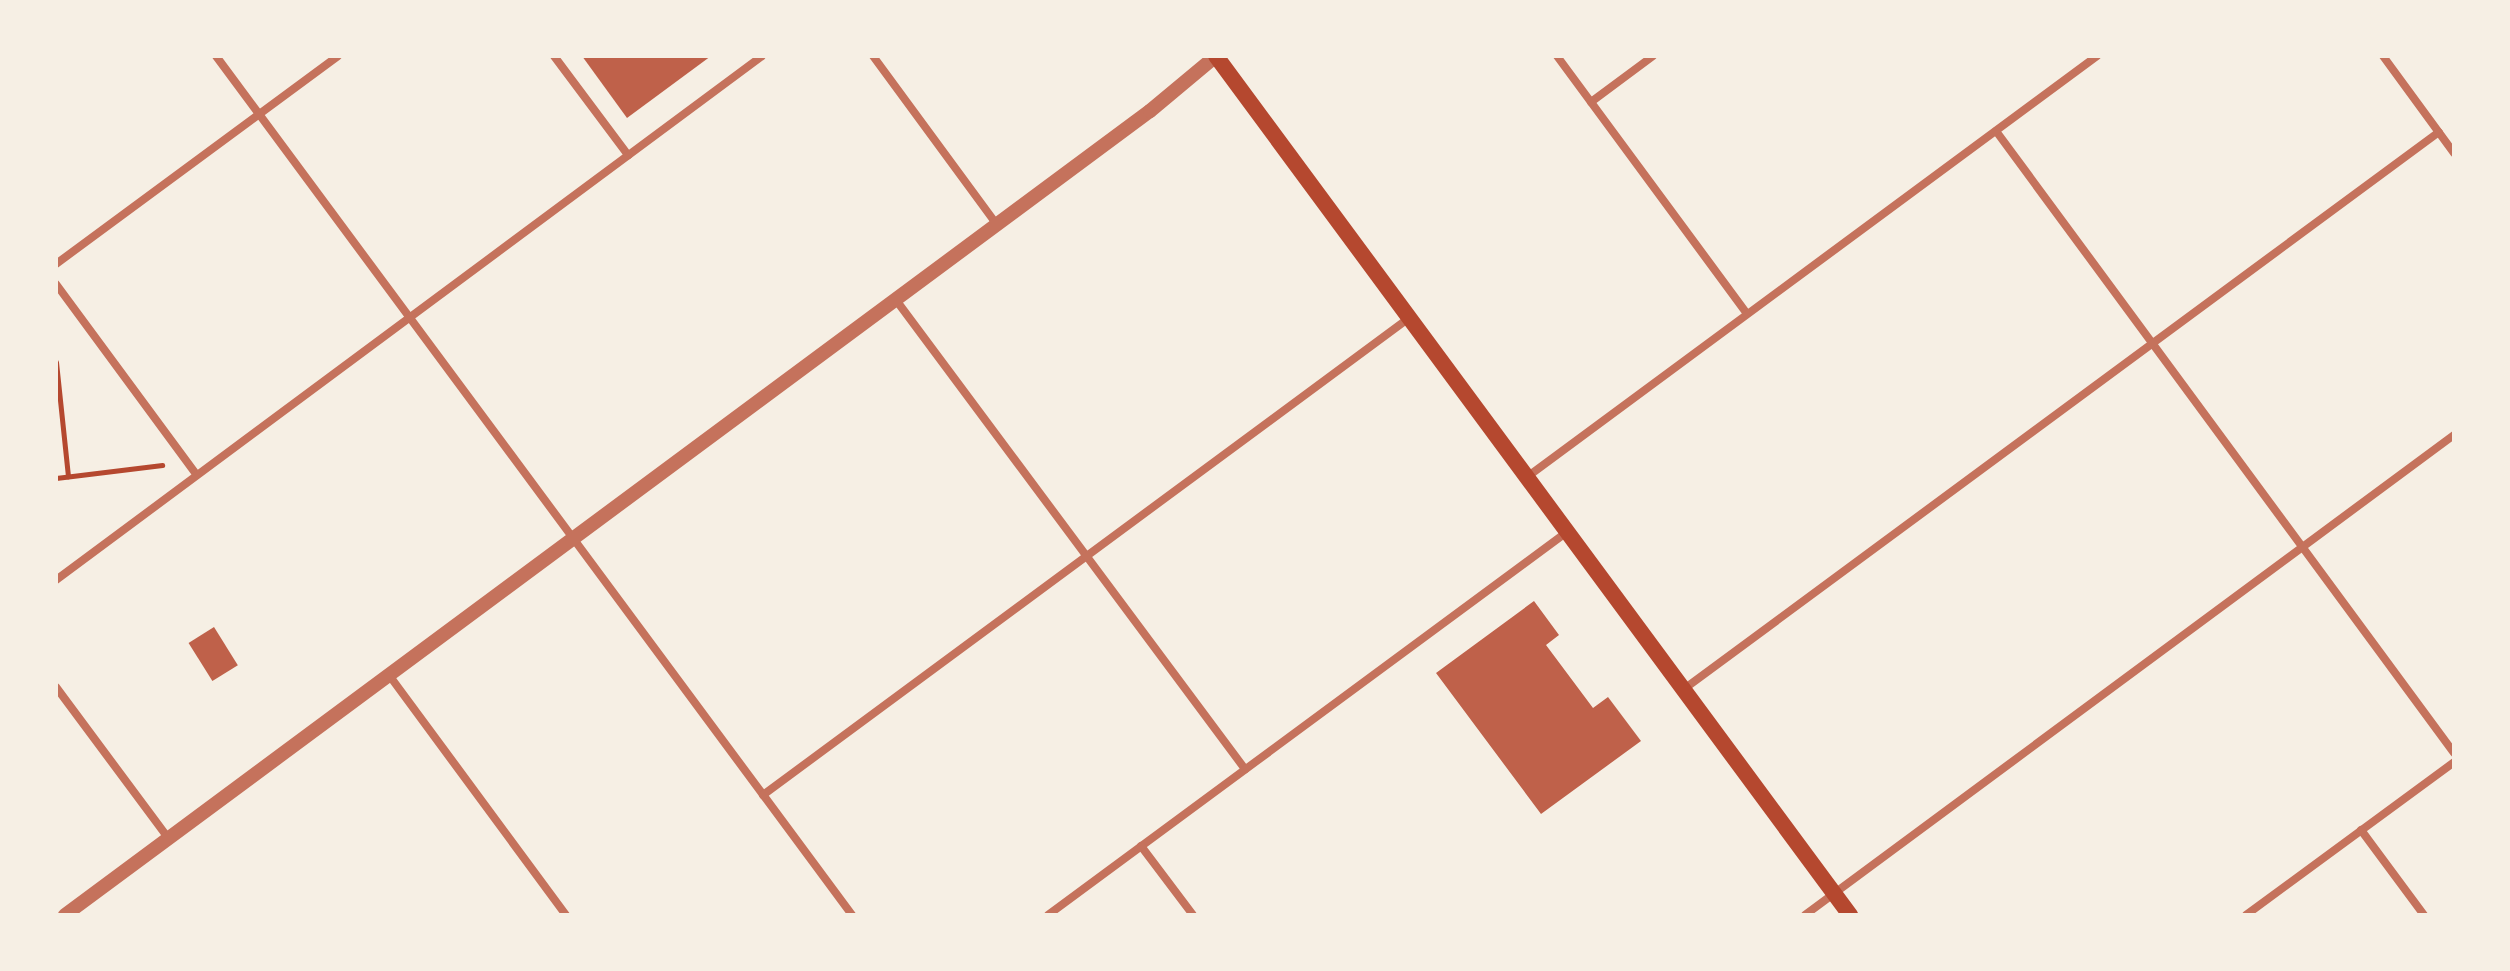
<!DOCTYPE html>
<style>
body{margin:0}
#map{position:relative;width:2510px;height:971px;overflow:hidden;background:#f6efe4;font-family:Signika,sans-serif}
div>[style]{position:absolute}
[style*='--x']{left:calc(var(--x)*1px);top:calc(var(--y)*1px);width:calc(var(--w)*1px);rotate:calc(var(--a)*1deg)}
.building>*{inset:0;background:#bf614a;transform-origin:0 0}
.path>*{height:5px;margin:-2.5px;padding:0 2.5px;transform-origin:2.5px;border-radius:2.5px;background:#b5482f}
.minor>*{height:8px;margin:-4px;padding:0 4px;transform-origin:4px;border-radius:4px;background:#c5725c}
.tertiary>*{height:14px;margin:-7px;padding:0 7px;transform-origin:7px;border-radius:7px;background:#c5725c}
.secondary>*{height:16px;margin:-8px;padding:0 8px;transform-origin:8px;border-radius:8px;background:#b5482f}
span{translate:-50% -50%;white-space:nowrap;text-align:center;line-height:1.15;-webkit-text-stroke:6px #f6efe4;paint-order:stroke}
.frame{position:absolute;inset:0;border:58px solid #f6efe4;pointer-events:none}
</style>
<div id="map">
<div class="building">
<i style="clip-path:polygon(582px 56px,711px 56px,627px 118px)"></i>
<i style="clip-path:polygon(1534px 601px,1559px 635px,1546px 645px,1593px 708px,1608px 697px,1641px 741px,1541px 814px,1436px 673px)"></i>
<i style="left:214px;top:627px;width:45px;height:30px;rotate:58deg"></i>
</div>
<div class="path">
<i style="--x:56;--y:362;--w:115;--a:84"></i>
<i style="--x:56;--y:478;--w:107;--a:-7"></i>
</div>
<div class="minor">
<i style="--x:216;--y:56;--w:1069;--a:53.48"></i>
<i style="--x:554;--y:56;--w:124;--a:53.2"></i>
<i style="--x:873;--y:56;--w:210;--a:53.7"></i>
<i style="--x:1557;--y:56;--w:320;--a:53.6"></i>
<i style="--x:2383;--y:56;--w:120;--a:53.8"></i>
<i style="--x:1591;--y:102;--w:77;--a:-36.6"></i>
<i style="--x:1996;--y:131;--w:772;--a:53.63"></i>
<i style="--x:56;--y:264;--w:350;--a:-36.4"></i>
<i style="--x:56;--y:284;--w:237;--a:53.6"></i>
<i style="--x:896;--y:300;--w:585;--a:53.35"></i>
<i style="--x:1527;--y:477;--w:709;--a:-36.45"></i>
<i style="--x:56;--y:580;--w:879;--a:-36.58"></i>
<i style="--x:389;--y:675;--w:298;--a:53.6"></i>
<i style="--x:56;--y:687;--w:188;--a:53.4"></i>
<i style="--x:1684;--y:689;--w:938;--a:-36.42"></i>
<i style="--x:763;--y:795;--w:803;--a:-36.44"></i>
<i style="--x:2361;--y:830;--w:106;--a:53.5"></i>
<i style="--x:1141;--y:846;--w:86;--a:53"></i>
<i style="--x:1048;--y:915;--w:645;--a:-36.43"></i>
<i style="--x:1805;--y:915;--w:807;--a:-36.49"></i>
<i style="--x:2246;--y:915;--w:258;--a:-36.3"></i>
</div>
<div class="tertiary">
<i style="--x:65;--y:915;--w:1350;--a:-36.54"></i>
<i style="--x:1150;--y:111;--w:86;--a:-39.8"></i>
</div>
<div class="secondary">
<i style="--x:1216;--y:56;--w:1068;--a:53.57"></i>
</div>
<div class="frame"></div>
</div>
